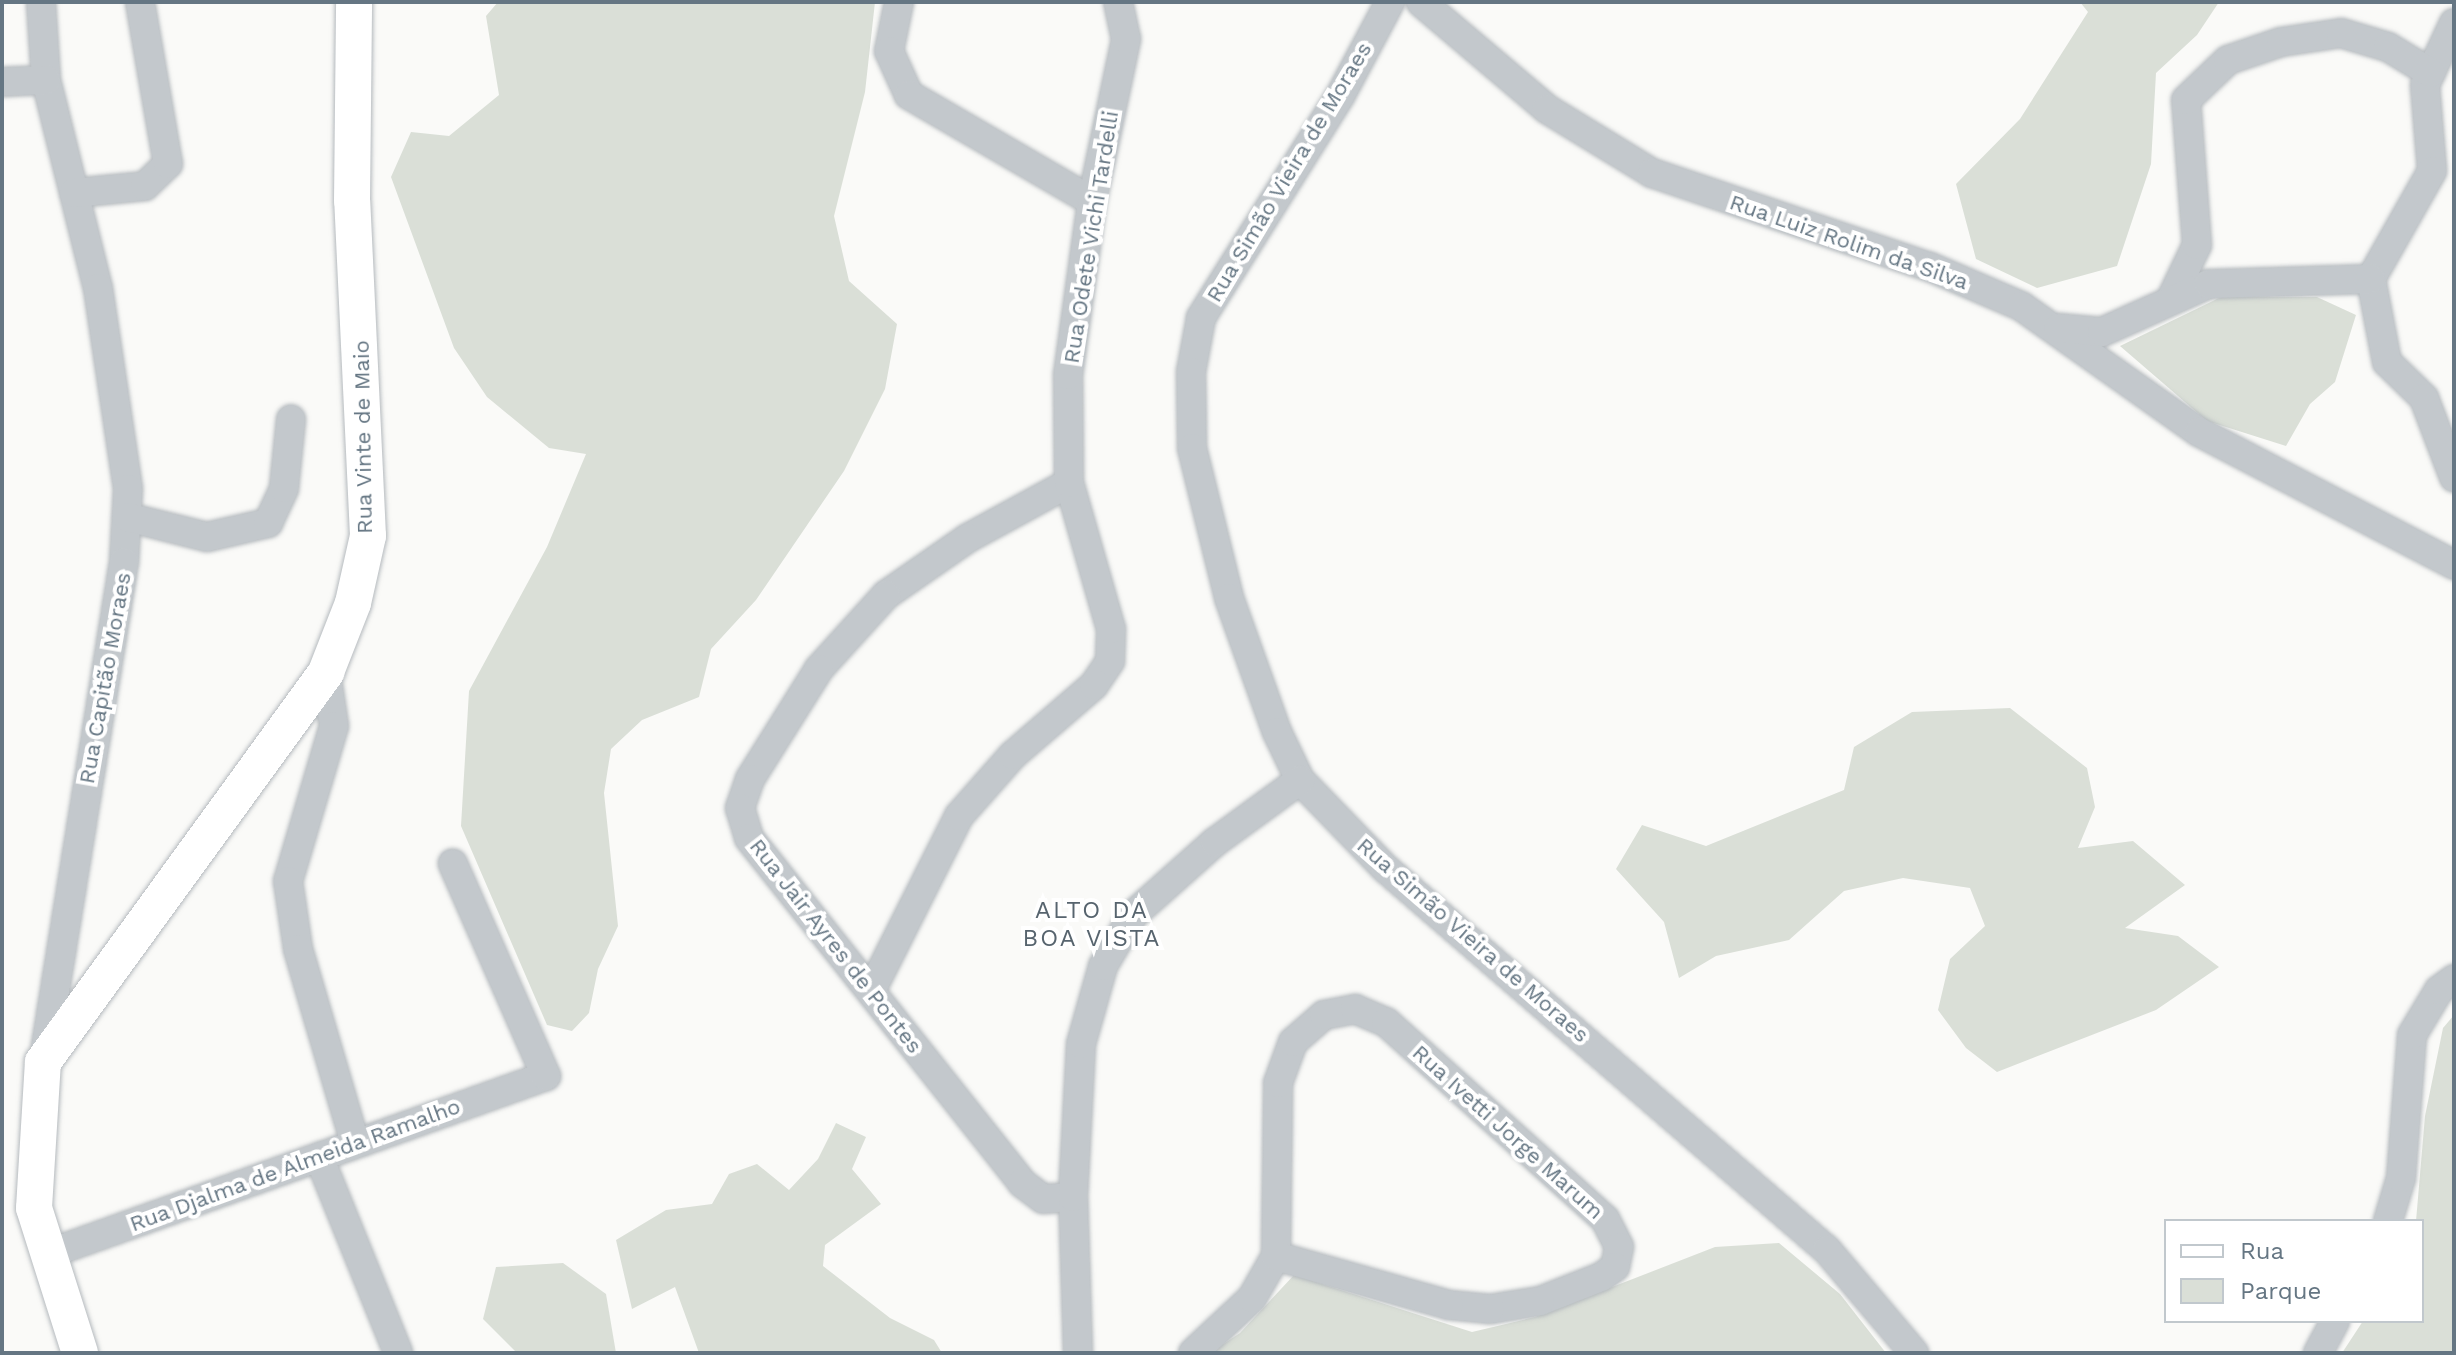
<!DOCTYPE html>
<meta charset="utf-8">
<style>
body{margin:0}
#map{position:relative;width:2456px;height:1355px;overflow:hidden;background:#fafaf8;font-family:"Work Sans",sans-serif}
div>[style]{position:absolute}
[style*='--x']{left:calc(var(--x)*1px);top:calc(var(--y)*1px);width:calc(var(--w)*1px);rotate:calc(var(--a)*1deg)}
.green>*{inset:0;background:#dadfd7}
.roads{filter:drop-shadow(0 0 2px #b5babe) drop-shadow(0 0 2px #b5babe)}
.minor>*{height:28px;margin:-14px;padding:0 14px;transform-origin:14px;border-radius:14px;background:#c3c8cc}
.major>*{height:36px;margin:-18px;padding:0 18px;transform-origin:18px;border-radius:18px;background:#fff}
span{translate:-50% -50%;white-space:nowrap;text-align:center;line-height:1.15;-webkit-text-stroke:8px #fff;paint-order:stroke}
.street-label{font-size:22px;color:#657683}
.neighbourhood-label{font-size:24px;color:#57646e;letter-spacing:2px}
.frame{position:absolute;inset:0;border:4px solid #657683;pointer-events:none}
.legend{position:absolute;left:2164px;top:1219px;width:260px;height:104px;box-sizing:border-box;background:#fff;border:2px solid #c1c8cd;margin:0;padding:10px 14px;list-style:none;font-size:24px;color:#657683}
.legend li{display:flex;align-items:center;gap:16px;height:40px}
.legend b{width:40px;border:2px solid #c1c8cd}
</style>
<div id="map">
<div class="green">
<i style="clip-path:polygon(498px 2px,875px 2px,865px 92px,834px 216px,849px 281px,897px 324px,885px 389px,844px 471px,756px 600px,711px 649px,699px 697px,642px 720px,611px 749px,604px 793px,618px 926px,598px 969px,589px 1013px,572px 1031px,547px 1025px,461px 826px,469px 691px,547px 547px,586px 454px,549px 448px,487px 397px,454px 348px,391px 177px,411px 132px,449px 136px,499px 95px,486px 16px)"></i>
<i style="clip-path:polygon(2080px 2px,2219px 2px,2197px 35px,2156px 73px,2151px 164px,2117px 266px,2037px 288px,1976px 259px,1956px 184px,2020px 119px,2088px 12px)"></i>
<i style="clip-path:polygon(2221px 297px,2317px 297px,2356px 315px,2335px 382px,2310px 404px,2286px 446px,2207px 421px,2120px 346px)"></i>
<i style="clip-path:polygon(2010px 708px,2087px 768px,2095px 807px,2078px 848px,2133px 841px,2185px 885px,2125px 928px,2178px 936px,2219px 967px,2156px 1010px,1997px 1072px,1966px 1048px,1938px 1010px,1950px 959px,1985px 926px,1970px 888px,1903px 878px,1844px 891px,1789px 940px,1716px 956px,1679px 978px,1664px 922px,1616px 869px,1642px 825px,1706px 846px,1844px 790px,1854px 747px,1912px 712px)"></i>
<i style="clip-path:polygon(2454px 1015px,2454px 1353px,2342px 1353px,2363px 1321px,2422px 1321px,2422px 1221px,2416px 1221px,2425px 1116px,2443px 1028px)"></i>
<i style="clip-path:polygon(836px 1123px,866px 1137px,852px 1169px,881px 1204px,825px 1245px,823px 1266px,890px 1318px,934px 1340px,942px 1353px,699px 1353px,675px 1287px,632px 1309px,616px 1240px,666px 1210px,712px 1204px,729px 1174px,757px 1164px,789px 1190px,818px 1159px)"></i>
<i style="clip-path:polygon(1779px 1243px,1840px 1294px,1886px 1353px,1210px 1353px,1240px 1333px,1294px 1275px,1472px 1332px,1535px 1317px,1715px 1247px)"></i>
<i style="clip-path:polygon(563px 1263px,606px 1294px,616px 1353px,517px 1353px,483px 1319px,496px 1267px)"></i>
</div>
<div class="roads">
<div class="minor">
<i style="--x:41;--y:2;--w:78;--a:86.3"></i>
<i style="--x:46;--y:80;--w:214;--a:76"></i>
<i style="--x:98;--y:288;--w:203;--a:81.5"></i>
<i style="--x:128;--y:489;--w:73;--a:93.1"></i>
<i style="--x:124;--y:562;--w:502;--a:99.16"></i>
<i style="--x:899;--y:2;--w:50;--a:101.5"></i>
<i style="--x:889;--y:51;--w:48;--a:65.6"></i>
<i style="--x:909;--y:95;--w:211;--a:30.1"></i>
<i style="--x:1390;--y:2;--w:106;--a:118"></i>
<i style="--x:1340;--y:96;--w:262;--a:122.1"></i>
<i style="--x:1201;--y:318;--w:55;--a:100.5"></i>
<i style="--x:1191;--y:372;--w:76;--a:89.2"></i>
<i style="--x:1192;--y:448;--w:154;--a:76.1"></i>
<i style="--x:1229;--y:598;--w:142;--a:70.3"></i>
<i style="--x:1277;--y:732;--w:53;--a:64.4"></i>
<i style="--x:1300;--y:780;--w:122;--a:46"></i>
<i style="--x:1385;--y:868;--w:584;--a:40.84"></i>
<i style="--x:1827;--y:1250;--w:135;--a:49.8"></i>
<i style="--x:1421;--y:2;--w:165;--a:40.3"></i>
<i style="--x:1547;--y:109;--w:123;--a:31.4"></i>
<i style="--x:1652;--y:173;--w:293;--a:18.7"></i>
<i style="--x:1930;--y:267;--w:99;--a:23.2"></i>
<i style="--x:2021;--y:306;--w:218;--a:35.3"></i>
<i style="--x:2199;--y:432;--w:288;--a:27.5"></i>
<i style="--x:2454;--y:23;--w:68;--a:115.1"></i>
<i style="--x:2425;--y:85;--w:86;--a:85.3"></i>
<i style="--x:2432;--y:171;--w:124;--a:119.5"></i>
<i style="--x:2371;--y:279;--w:85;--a:79.1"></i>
<i style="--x:2387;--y:362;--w:52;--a:44.2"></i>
<i style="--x:2424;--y:398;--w:85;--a:69.2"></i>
<i style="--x:2;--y:82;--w:44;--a:-2.6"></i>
<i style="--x:74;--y:193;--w:71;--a:-5.6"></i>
<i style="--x:145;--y:186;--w:32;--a:-44"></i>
<i style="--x:168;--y:164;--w:164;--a:-99.8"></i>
<i style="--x:2171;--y:299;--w:60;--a:-64.3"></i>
<i style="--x:2197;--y:245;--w:145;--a:-94.3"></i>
<i style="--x:2186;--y:100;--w:58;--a:-43.6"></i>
<i style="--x:2228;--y:60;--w:56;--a:-18.8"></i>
<i style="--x:2281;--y:42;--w:61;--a:-8.5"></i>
<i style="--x:2341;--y:33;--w:49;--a:16.6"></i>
<i style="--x:2388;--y:47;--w:50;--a:31.2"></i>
<i style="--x:2058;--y:328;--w:44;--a:5.2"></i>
<i style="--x:2102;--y:332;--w:117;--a:-24.2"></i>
<i style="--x:2209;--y:284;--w:162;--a:-1.8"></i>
<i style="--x:1069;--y:483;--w:115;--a:151.4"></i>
<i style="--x:968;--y:538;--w:100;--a:145.2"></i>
<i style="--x:886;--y:595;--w:100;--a:132.2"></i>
<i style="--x:819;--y:669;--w:130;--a:122.1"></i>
<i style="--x:750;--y:779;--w:31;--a:109"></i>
<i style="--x:740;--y:808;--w:31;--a:73"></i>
<i style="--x:749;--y:838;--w:440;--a:51.6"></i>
<i style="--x:1022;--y:1183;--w:26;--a:37"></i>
<i style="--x:1043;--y:1199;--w:30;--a:-4"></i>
<i style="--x:127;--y:517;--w:82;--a:14"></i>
<i style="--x:207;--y:537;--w:63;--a:-12.9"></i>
<i style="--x:268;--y:523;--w:38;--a:-65"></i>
<i style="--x:284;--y:488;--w:69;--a:-84.2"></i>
<i style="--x:326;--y:672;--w:55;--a:81.6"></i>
<i style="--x:334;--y:726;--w:162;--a:106.5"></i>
<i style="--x:288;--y:881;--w:69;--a:81.6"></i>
<i style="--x:298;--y:949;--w:202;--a:73.6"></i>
<i style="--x:872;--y:989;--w:194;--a:-63.3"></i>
<i style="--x:959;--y:816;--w:81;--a:-48.5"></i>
<i style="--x:1013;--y:755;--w:107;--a:-40.8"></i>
<i style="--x:1094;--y:685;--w:29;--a:-56"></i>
<i style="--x:1110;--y:661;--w:32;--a:-88"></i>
<i style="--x:1111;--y:629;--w:152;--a:-106"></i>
<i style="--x:1069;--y:483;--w:108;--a:-90.5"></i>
<i style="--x:1068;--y:375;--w:176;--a:-82.1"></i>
<i style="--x:1092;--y:201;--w:166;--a:-78.1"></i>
<i style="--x:1126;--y:39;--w:38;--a:-102"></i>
<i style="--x:319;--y:1157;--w:211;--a:68"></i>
<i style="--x:2388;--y:1221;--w:45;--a:-73.2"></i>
<i style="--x:2401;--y:1178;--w:143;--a:-85.6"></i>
<i style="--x:2412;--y:1035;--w:52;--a:-59"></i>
<i style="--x:2439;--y:990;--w:19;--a:-36"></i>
<i style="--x:45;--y:1255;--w:532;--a:-19.66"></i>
<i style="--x:546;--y:1076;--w:232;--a:-113.7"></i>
<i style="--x:1078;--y:1353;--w:156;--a:-91.8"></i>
<i style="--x:1073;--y:1197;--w:153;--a:-87"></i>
<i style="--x:1081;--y:1044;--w:81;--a:-74.2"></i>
<i style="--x:1103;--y:966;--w:59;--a:-59.5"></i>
<i style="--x:1133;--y:915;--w:110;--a:-41.7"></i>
<i style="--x:1215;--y:842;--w:105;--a:-36.1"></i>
<i style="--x:1193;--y:1353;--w:81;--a:-43"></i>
<i style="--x:1252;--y:1298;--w:48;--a:-60.3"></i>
<i style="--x:1276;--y:1256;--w:173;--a:-89.3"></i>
<i style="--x:1278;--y:1083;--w:44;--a:-69.9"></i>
<i style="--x:1293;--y:1042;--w:41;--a:-41.1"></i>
<i style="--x:1324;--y:1015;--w:32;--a:-11"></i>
<i style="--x:1355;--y:1009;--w:34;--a:23"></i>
<i style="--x:1386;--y:1022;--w:295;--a:42"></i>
<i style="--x:1605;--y:1219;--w:31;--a:63"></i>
<i style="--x:1619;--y:1247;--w:20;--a:101"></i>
<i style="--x:1615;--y:1267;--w:17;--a:144"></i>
<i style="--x:1601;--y:1277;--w:66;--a:158.5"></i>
<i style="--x:1540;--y:1301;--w:51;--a:170.9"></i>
<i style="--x:1490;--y:1309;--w:41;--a:-174.4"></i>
<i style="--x:1449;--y:1305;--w:180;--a:-164.2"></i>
<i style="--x:2318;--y:1353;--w:36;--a:-62"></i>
</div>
<div class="major">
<i style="--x:80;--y:1353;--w:152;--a:-107.6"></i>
<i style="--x:34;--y:1208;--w:146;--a:-86.5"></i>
<i style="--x:43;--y:1062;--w:482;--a:-54"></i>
<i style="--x:326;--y:672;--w:74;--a:-68.6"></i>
<i style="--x:353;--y:603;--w:69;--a:-77.4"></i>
<i style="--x:368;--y:536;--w:335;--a:-92.7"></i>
<i style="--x:352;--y:201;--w:199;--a:-89.4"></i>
</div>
</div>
<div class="street-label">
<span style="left:1289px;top:172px;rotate:-59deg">Rua Simão Vieira de Moraes</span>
<span style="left:1091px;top:237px;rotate:-81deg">Rua Odete Vichi Tardelli</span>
<span style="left:1849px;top:242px;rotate:19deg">Rua Luiz Rolim da Silva</span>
<span style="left:363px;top:437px;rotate:-91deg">Rua Vinte de Maio</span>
<span style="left:105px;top:678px;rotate:-80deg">Rua Capitão Moraes</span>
<span style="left:1473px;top:940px;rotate:41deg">Rua Simão Vieira de Moraes</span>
<span style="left:836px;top:946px;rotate:52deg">Rua Jair Ayres de Pontes</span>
<span style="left:1508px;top:1132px;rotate:42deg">Rua Ivetti Jorge Marum</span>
<span style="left:295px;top:1165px;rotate:-20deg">Rua Djalma de Almeida Ramalho</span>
</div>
<div class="neighbourhood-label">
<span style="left:1092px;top:925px">ALTO DA<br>BOA VISTA</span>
</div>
<div class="frame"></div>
<ul class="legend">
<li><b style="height:10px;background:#fff"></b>Rua</li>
<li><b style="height:22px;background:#dadfd7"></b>Parque</li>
</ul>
</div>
